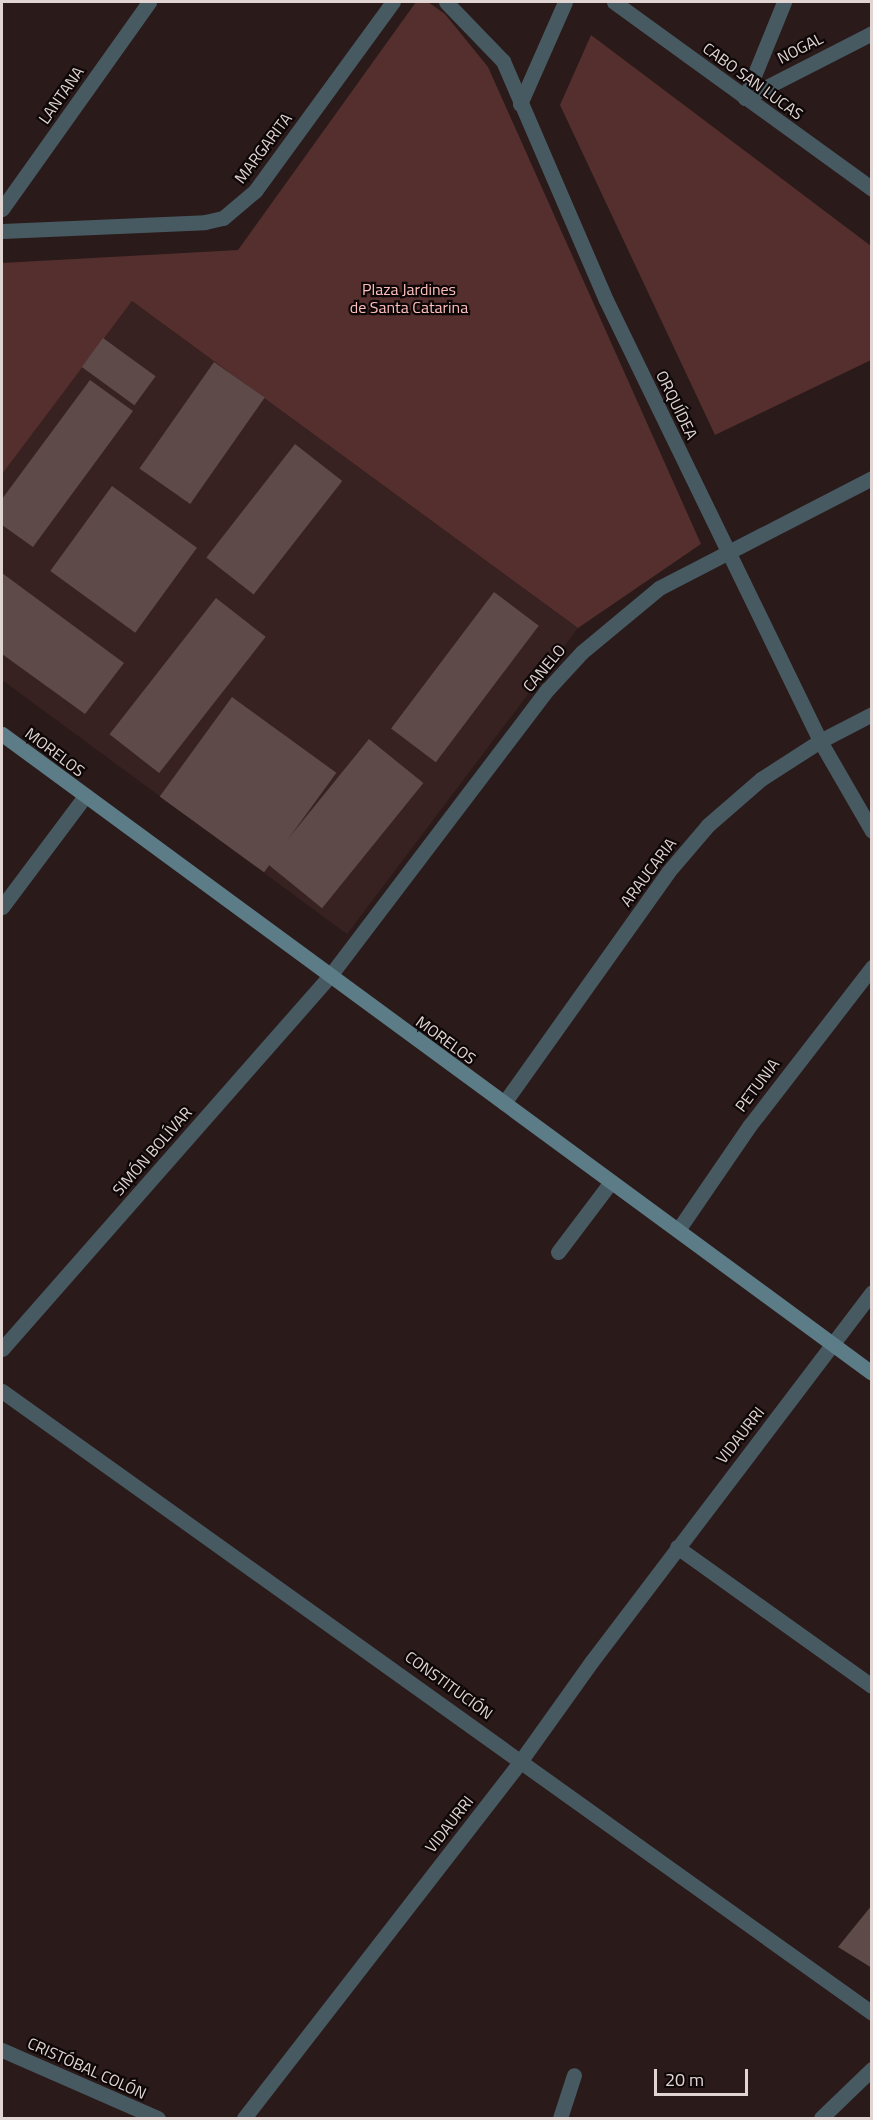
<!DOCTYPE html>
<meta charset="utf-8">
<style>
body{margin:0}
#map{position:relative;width:873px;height:2120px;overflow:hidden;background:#2a1a19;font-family:"Titillium Web",sans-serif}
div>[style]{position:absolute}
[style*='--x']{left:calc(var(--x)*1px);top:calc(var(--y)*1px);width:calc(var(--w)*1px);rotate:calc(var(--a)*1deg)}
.built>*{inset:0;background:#382221}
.green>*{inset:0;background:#542f2e}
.building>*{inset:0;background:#5d4a49;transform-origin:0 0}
.street>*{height:15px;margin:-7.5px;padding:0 7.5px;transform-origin:7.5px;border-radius:7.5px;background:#475a62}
.secondary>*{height:15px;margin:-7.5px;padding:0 7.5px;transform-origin:7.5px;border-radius:7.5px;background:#5c7c88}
span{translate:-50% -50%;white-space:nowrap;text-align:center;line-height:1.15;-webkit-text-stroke:4.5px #0e0707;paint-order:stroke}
.street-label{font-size:16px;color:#e1d5d4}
.park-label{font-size:16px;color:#fdbfbc}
.frame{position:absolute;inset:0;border:3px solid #e1d5d4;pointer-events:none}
.scale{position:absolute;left:654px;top:2069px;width:94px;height:27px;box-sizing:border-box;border:3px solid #e1d5d4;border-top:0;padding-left:8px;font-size:18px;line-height:21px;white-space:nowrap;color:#e1d5d4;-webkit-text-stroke:4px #0e0707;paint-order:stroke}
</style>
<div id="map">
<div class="built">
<i style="clip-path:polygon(132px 301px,578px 628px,347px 934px,2px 680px,2px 473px)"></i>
</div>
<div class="green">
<i style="clip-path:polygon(416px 2px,428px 2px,445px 14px,488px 67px,701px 544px,578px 628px,132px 301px,2px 474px,2px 263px,238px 250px)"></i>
<i style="clip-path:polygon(591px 35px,871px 246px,871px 360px,715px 435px,560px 105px)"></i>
</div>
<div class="building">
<i style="left:103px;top:338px;width:65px;height:36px;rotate:36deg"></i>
<i style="left:214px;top:362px;width:62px;height:130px;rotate:35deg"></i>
<i style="clip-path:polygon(90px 380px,133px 411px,33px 547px,2px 525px,2px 499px)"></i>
<i style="left:295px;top:444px;width:60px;height:144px;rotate:38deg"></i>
<i style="left:112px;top:486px;width:105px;height:105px;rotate:36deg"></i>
<i style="clip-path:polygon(2px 573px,124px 663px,85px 714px,2px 654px)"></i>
<i style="left:494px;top:592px;width:56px;height:171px;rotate:37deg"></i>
<i style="left:216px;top:598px;width:63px;height:173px;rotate:38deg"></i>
<i style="left:232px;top:697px;width:129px;height:123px;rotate:36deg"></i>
<i style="left:369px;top:739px;width:70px;height:161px;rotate:39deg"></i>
<i style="clip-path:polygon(872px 1905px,872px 1968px,838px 1947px)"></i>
</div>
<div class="street">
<i style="--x:446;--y:2;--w:82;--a:46"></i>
<i style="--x:503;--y:61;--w:260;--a:66.7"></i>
<i style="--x:606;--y:300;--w:490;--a:64.1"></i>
<i style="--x:820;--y:741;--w:104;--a:60"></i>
<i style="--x:614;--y:2;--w:319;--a:35.9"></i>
<i style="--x:745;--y:98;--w:143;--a:-27.1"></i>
<i style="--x:745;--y:98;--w:104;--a:-67.9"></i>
<i style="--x:520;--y:104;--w:111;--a:-66.2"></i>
<i style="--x:2;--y:209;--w:254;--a:-54.6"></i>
<i style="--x:2;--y:231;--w:203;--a:-2.5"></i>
<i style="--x:205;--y:222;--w:18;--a:-13"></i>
<i style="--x:223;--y:218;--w:42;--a:-40.2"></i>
<i style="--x:255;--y:191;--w:234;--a:-53.9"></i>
<i style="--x:2;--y:907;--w:139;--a:-53.2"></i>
<i style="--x:504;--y:1103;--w:283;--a:-54.6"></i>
<i style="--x:668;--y:872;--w:62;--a:-49.6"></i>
<i style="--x:708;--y:825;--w:70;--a:-41"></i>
<i style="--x:761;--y:779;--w:70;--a:-32.8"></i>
<i style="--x:820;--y:741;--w:59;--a:-27.4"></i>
<i style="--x:678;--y:1230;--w:127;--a:-55.6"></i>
<i style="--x:750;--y:1125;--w:200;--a:-52.3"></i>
<i style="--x:558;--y:1252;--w:88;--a:-52.9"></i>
<i style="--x:2;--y:1349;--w:495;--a:-48.7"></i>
<i style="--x:329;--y:977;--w:362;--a:-52.8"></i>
<i style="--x:548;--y:689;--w:50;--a:-47.4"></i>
<i style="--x:582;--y:652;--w:100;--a:-39.7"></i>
<i style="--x:659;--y:588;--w:240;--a:-27.3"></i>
<i style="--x:2;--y:1391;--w:1069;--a:35.56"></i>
<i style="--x:677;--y:1547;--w:239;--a:35.5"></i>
<i style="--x:2;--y:2050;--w:170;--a:23.6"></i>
<i style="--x:244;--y:2118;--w:454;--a:-52.2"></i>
<i style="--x:522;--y:1759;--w:120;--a:-54.5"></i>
<i style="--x:592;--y:1661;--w:463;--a:-52.8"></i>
<i style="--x:560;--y:2118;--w:45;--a:-72"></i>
<i style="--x:821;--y:2118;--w:71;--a:-43.9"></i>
</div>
<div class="secondary">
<i style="--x:2;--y:734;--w:1079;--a:36.3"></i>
</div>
<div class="street-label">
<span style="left:800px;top:48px;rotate:-27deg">NOGAL</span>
<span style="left:753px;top:81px;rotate:36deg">CABO SAN LUCAS</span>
<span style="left:61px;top:95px;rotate:-55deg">LANTANA</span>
<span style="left:263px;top:148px;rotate:-53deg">MARGARITA</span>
<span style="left:677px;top:405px;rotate:64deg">ORQUÍDEA</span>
<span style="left:544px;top:668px;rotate:-50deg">CANELO</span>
<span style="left:55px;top:752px;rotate:37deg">MORELOS</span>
<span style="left:648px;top:872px;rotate:-53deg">ARAUCARIA</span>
<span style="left:446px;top:1040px;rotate:36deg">MORELOS</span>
<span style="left:757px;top:1085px;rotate:-53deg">PETUNIA</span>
<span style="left:152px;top:1151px;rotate:-49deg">SIMÓN BOLÍVAR</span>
<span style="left:740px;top:1435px;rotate:-52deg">VIDAURRI</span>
<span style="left:449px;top:1685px;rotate:36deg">CONSTITUCIÓN</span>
<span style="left:449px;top:1824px;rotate:-52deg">VIDAURRI</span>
<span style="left:87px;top:2068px;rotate:24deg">CRISTÓBAL COLÓN</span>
</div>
<div class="park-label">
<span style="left:409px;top:298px">Plaza Jardines<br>de Santa Catarina</span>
</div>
<div class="frame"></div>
<div class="scale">20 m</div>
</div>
